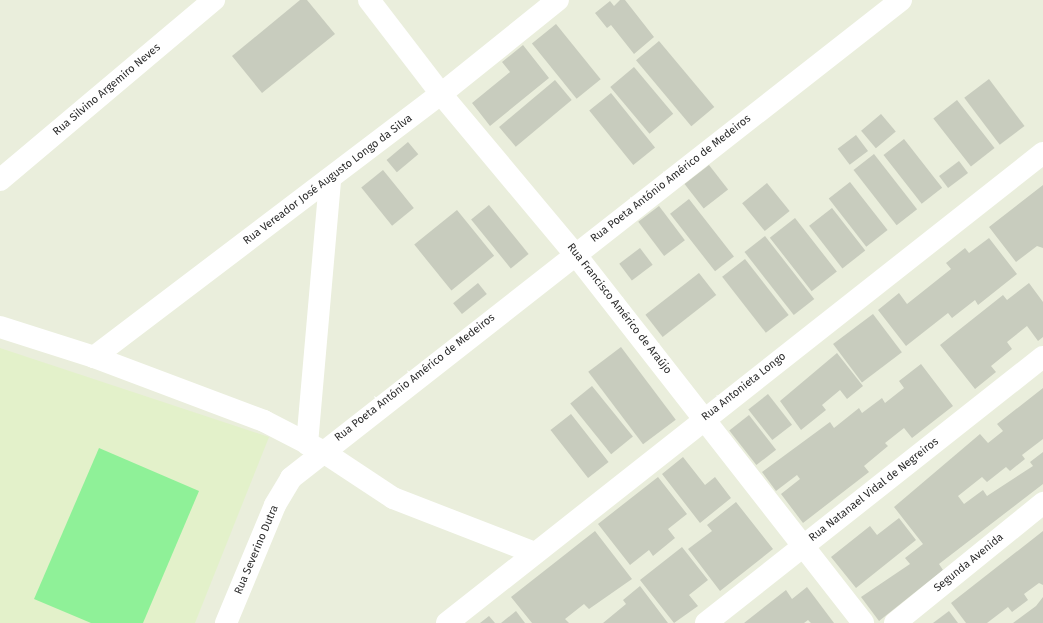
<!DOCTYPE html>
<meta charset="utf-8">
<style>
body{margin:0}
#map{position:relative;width:1043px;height:623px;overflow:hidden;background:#eaeedc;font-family:"Fira Sans",sans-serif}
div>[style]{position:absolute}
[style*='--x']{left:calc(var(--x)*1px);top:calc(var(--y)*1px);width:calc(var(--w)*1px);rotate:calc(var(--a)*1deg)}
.education>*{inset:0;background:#e3f1ca}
.pitch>*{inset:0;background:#8ff198}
.building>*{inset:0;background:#c8ccbe;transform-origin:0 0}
.minor>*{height:22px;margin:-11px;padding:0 11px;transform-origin:11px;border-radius:11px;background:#fff}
span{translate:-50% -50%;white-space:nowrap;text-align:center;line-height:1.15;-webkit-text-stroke:4px #fff;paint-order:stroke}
.street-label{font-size:11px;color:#2b2b2b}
</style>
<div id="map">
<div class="education">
<i style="clip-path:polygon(0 348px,269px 437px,195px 623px,0 623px)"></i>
</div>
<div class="pitch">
<i style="clip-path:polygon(99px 448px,199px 491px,143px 623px,91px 623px,34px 599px)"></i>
</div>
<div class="building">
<i style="clip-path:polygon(300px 0,307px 0,335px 34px,262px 93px,232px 56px)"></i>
<i style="clip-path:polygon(620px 0,625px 0,654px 37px,634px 54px,611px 25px,607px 28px,595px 13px,610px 1px,614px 6px)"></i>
<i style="left:556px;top:24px;width:71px;height:31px;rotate:51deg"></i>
<i style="left:659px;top:41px;width:86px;height:30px;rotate:50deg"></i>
<i style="clip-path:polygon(523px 45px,549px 78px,490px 126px,472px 103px,510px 72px,502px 62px)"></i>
<i style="left:634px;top:67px;width:61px;height:31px;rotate:50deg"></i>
<i style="left:989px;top:79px;width:59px;height:31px;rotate:53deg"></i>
<i style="left:555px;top:80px;width:26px;height:73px;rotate:50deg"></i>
<i style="left:611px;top:93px;width:70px;height:28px;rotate:51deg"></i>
<i style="left:957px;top:100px;width:61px;height:30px;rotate:52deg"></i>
<i style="left:881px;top:114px;width:23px;height:26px;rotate:50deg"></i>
<i style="left:856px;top:135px;width:20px;height:23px;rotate:53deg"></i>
<i style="left:904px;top:139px;width:62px;height:26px;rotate:52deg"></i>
<i style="left:408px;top:142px;width:16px;height:28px;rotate:50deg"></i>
<i style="left:874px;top:154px;width:70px;height:26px;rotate:52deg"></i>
<i style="left:959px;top:161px;width:15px;height:25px;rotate:53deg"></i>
<i style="left:709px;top:165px;width:31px;height:31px;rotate:52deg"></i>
<i style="left:383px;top:170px;width:49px;height:28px;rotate:51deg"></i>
<i style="left:850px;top:182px;width:61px;height:27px;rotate:52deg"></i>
<i style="left:767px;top:183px;width:36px;height:32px;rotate:51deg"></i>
<i style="clip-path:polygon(1043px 185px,1043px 248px,1037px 246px,1016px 262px,989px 227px)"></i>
<i style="left:689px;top:199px;width:73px;height:24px;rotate:52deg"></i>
<i style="left:489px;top:205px;width:63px;height:23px;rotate:51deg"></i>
<i style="left:659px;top:206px;width:43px;height:26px;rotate:53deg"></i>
<i style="left:832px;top:208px;width:54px;height:29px;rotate:52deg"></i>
<i style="left:457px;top:210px;width:59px;height:55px;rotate:51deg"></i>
<i style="left:795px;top:218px;width:68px;height:32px;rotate:52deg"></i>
<i style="left:765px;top:236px;width:80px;height:26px;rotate:52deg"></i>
<i style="clip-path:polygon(989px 238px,1017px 274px,978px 305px,975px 300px,952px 318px,948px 313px,906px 346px,878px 310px,899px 293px,907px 304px,951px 269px,946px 263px,965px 248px,969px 253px)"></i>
<i style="left:640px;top:248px;width:21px;height:26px;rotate:53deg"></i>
<i style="left:745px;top:259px;width:71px;height:29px;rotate:52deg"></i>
<i style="left:699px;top:273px;width:28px;height:68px;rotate:52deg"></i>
<i style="left:478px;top:283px;width:14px;height:32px;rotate:51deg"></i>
<i style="clip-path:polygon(1029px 283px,1043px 302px,1043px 337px,1038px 341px,1027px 326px,1007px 342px,1012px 349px,991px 366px,996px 372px,975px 389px,940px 345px,1003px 295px,1007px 300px)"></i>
<i style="left:873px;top:314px;width:48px;height:50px;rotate:53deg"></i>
<i style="left:621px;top:347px;width:91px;height:41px;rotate:53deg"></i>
<i style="clip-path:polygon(837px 353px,863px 386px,847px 399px,840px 390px,822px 405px,826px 410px,801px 430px,780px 401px)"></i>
<i style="clip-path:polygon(921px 364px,953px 406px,912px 438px,904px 428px,885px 443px,888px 446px,864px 466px,869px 472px,803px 523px,781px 494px,800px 479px,797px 475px,776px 491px,762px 472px,830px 422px,834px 428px,859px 408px,862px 413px,882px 398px,885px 403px,904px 388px,899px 381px)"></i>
<i style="left:592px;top:386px;width:65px;height:28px;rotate:51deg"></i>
<i style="clip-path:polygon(1043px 388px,1043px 439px,1022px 455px,1025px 459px,1010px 471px,1006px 467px,987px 482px,982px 477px,958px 496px,964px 504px,983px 490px,987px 496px,1033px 466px,1030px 462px,1043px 452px,1043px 484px,939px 564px,943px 570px,879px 621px,861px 597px,910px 564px,905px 558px,923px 544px,894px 507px,980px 434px,988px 443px,1003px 431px,997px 424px)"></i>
<i style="left:768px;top:394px;width:39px;height:25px;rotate:52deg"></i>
<i style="left:571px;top:414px;width:61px;height:26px;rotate:52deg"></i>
<i style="left:749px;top:415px;width:44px;height:25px;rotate:52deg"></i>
<i style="clip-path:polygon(683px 457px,705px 485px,715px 477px,731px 498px,700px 523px,662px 474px)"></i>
<i style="clip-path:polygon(658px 477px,687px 514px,668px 529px,675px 538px,653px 556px,649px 550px,630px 565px,598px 524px)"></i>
<i style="clip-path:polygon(736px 502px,773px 549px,720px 591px,688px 549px,712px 531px,707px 525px)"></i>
<i style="clip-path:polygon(899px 518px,916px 540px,856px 588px,831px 557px,870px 526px,877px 535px)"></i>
<i style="clip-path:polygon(595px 531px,632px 579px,589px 609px,584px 604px,565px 619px,569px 623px,532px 623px,511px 597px)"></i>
<i style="clip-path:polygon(1043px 531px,1043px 585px,1039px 583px,1024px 594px,1028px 600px,1012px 612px,1008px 607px,987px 623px,966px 623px,951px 603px)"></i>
<i style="clip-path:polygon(682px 547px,708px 580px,689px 595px,698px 606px,674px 623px,640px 580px)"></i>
<i style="clip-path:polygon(640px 586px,668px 623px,603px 623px,626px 604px,623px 600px)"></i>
<i style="clip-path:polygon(807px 587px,834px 623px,811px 623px,808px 620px,804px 623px,744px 623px,786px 590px,792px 599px)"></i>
<i style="clip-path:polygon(1043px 597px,1043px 623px,1013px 623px,1036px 606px)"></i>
<i style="clip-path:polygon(516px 611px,525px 623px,501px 623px)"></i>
<i style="clip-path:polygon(949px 611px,958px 623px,933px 623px)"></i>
<i style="clip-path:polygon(489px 616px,495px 623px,480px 623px)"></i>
</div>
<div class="minor">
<i style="--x:369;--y:0;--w:118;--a:52.5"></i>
<i style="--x:441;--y:94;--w:209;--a:50.1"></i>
<i style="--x:575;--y:254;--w:468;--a:52"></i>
<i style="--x:0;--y:180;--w:280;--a:-40.1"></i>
<i style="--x:0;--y:327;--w:99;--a:17.7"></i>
<i style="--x:94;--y:357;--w:182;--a:20.6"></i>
<i style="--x:264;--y:421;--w:65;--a:27.3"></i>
<i style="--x:322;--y:451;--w:85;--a:33.5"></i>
<i style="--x:393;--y:498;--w:152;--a:21.2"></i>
<i style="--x:94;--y:357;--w:435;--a:-37.2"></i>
<i style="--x:441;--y:94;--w:150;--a:-38.8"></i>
<i style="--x:307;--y:444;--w:266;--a:-85"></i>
<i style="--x:226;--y:623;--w:128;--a:-67.4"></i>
<i style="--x:275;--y:505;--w:31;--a:-59"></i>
<i style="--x:291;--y:478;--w:775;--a:-38.08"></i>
<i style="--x:447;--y:623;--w:759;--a:-38.26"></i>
<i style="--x:706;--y:623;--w:429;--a:-38.3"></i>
<i style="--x:895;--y:623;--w:191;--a:-39"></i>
</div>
<div class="street-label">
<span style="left:107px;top:90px;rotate:-40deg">Rua Silvino Argemiro Neves</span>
<span style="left:671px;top:179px;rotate:-38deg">Rua Poeta António Américo de Medeiros</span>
<span style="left:328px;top:180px;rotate:-37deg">Rua Vereador José Augusto Longo da Silva</span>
<span style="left:619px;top:309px;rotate:52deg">Rua Francisco Américo de Araújo</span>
<span style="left:415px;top:378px;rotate:-38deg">Rua Poeta António Américo de Medeiros</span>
<span style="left:744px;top:387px;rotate:-38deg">Rua Antonieta Longo</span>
<span style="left:874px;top:490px;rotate:-38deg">Rua Natanael Vidal de Negreiros</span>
<span style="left:257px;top:550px;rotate:-67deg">Rua Severino Dutra</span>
<span style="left:969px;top:563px;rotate:-39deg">Segunda Avenida</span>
</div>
</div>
